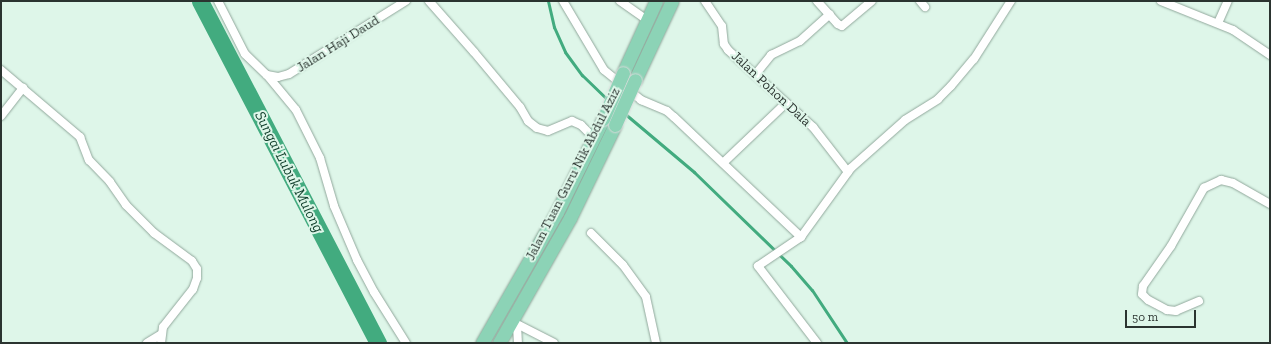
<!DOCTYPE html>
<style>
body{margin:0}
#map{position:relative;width:1271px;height:344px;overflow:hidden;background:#def6e9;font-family:"Zilla Slab",serif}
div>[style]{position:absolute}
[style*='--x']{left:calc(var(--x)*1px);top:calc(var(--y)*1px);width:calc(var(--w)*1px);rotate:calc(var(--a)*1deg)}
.stream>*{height:3px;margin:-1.5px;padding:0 1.5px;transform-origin:1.5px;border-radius:1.5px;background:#42ab7f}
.river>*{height:17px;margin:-8.5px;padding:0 8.5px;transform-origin:8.5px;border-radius:8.5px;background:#42ab7f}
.roads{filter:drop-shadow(0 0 1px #91a89c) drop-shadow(0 0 1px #91a89c)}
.street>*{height:8px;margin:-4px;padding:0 4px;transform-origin:4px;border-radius:4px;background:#fff}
.primary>*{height:13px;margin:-6.5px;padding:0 6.5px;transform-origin:6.5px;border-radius:6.5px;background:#8cd3b6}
.bridges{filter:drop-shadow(0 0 1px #d9dada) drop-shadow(0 0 1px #d9dada)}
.primary-bridge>*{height:13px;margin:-6.5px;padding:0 6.5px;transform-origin:6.5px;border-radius:6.5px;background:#8cd3b6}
span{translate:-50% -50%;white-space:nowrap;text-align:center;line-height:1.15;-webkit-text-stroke:4px #def6e9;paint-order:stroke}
.street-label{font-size:14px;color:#2b3430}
.water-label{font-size:15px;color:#0f3d2a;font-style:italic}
.frame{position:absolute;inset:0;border:2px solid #2b3430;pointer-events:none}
.scale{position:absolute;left:1125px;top:310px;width:71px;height:18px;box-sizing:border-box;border:2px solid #2b3430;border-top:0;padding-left:5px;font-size:12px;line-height:14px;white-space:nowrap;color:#2b3430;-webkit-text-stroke:3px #def6e9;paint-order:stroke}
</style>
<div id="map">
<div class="stream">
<i style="--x:548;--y:1;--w:27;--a:77"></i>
<i style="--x:554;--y:27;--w:27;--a:66"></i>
<i style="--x:565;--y:52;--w:29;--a:54"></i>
<i style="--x:582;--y:75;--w:36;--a:44"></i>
<i style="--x:624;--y:113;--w:92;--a:40.1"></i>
<i style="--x:694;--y:172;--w:135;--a:44.1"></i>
<i style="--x:791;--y:266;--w:32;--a:49"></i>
<i style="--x:812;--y:290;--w:64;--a:56.6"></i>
</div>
<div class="river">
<i style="--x:200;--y:1;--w:386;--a:62.5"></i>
</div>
<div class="roads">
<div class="street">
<i style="--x:218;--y:1;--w:59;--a:63"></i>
<i style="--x:245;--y:54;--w:30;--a:44"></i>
<i style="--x:267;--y:75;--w:45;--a:50.4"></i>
<i style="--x:296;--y:110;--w:54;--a:63.4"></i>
<i style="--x:320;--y:158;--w:50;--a:73.7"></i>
<i style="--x:334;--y:206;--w:59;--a:66.9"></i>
<i style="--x:357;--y:260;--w:36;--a:62"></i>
<i style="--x:374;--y:292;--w:60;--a:57.9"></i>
<i style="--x:429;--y:1;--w:68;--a:48.6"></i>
<i style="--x:474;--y:52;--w:72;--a:50.1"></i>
<i style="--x:520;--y:107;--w:16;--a:60"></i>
<i style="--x:528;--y:121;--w:11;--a:38"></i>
<i style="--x:537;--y:128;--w:11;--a:15"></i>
<i style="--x:548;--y:131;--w:26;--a:-23"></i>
<i style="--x:572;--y:121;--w:10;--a:24"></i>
<i style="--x:581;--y:125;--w:18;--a:45"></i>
<i style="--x:563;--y:1;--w:80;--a:59.3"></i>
<i style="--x:604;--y:70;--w:48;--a:39"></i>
<i style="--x:641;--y:100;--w:28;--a:23"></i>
<i style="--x:667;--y:111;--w:9;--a:41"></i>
<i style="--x:674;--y:117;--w:175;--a:43.4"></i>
<i style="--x:620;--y:1;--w:33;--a:35"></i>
<i style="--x:705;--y:1;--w:30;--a:56"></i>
<i style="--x:722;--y:26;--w:18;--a:84"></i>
<i style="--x:724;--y:44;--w:7;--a:56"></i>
<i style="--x:728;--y:50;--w:115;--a:42.2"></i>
<i style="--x:813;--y:127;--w:57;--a:52.1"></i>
<i style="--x:817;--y:1;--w:31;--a:48"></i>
<i style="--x:838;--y:24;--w:4;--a:27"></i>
<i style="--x:842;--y:26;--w:39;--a:-40"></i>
<i style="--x:920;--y:1;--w:8;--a:50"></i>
<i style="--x:1161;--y:1;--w:78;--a:21.9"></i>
<i style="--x:1233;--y:30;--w:45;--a:34"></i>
<i style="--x:1218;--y:23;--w:24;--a:-66"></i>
<i style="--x:1;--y:70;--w:104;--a:40.3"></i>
<i style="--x:80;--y:137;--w:25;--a:69"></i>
<i style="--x:89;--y:160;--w:30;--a:46"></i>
<i style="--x:110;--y:182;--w:28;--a:55"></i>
<i style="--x:126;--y:205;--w:40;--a:45"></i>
<i style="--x:154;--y:233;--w:47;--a:36.4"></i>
<i style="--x:192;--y:261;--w:9;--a:58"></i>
<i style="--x:197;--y:269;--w:9;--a:90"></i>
<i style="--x:197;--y:278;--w:12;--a:110"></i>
<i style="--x:193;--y:289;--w:48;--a:128.3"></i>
<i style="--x:163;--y:327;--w:16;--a:97"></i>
<i style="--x:267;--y:75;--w:11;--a:10"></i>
<i style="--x:278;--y:77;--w:11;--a:-15"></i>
<i style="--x:289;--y:74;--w:138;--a:-32"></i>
<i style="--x:755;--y:75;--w:26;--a:-51"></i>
<i style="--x:771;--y:55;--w:32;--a:-26"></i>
<i style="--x:800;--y:41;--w:40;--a:-42"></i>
<i style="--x:1;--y:116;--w:36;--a:-52"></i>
<i style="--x:723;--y:163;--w:87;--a:-43.6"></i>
<i style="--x:591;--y:233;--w:45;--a:45"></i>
<i style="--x:623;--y:265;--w:39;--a:54"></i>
<i style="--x:646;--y:297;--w:47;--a:77.7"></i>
<i style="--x:1199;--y:301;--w:25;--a:157"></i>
<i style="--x:1176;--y:311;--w:9;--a:-174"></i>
<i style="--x:1167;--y:310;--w:21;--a:-152"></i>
<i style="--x:1148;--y:300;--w:8;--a:-135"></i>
<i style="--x:1142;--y:294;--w:8;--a:-83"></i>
<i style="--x:1143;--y:286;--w:49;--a:-55"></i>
<i style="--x:1171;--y:246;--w:67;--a:-60.4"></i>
<i style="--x:1204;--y:188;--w:19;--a:-25"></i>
<i style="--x:1221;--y:180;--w:12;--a:14"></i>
<i style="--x:1233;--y:183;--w:43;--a:29.6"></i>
<i style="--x:511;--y:321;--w:48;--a:27.1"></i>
<i style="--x:517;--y:325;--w:18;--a:87"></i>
<i style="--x:147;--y:343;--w:15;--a:-32"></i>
<i style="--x:817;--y:343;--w:97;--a:-127.5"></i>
<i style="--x:758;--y:266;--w:52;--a:-34"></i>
<i style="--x:801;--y:237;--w:85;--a:-54.1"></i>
<i style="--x:851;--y:168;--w:72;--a:-41.6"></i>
<i style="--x:905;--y:120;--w:39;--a:-32"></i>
<i style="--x:938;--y:99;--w:18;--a:-45"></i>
<i style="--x:951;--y:86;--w:35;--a:-50"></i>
<i style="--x:974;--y:59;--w:69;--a:-57.5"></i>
</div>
<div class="primary">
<i style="--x:623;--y:73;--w:79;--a:-65.4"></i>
<i style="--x:635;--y:80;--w:87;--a:-64.9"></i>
<i style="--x:482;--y:343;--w:151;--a:-60.2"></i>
<i style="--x:557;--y:212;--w:104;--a:-63.7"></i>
<i style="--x:499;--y:343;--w:144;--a:-60.4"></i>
<i style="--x:570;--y:218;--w:103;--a:-64.2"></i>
</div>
</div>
<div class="bridges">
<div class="primary-bridge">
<i style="--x:603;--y:119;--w:50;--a:-66.5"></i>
<i style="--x:615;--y:125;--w:49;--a:-66"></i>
</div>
</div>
<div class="street-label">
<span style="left:338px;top:44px;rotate:-32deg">Jalan Haji Daud</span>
<span style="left:771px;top:89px;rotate:43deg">Jalan Pohon Dala</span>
<span style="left:573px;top:174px;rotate:-63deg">Jalan Tuan Guru Nik Abdul Aziz</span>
</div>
<div class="water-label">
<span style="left:289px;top:172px;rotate:63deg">Sungai Lubuk Mulong</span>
</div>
<div class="frame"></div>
<div class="scale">50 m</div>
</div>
